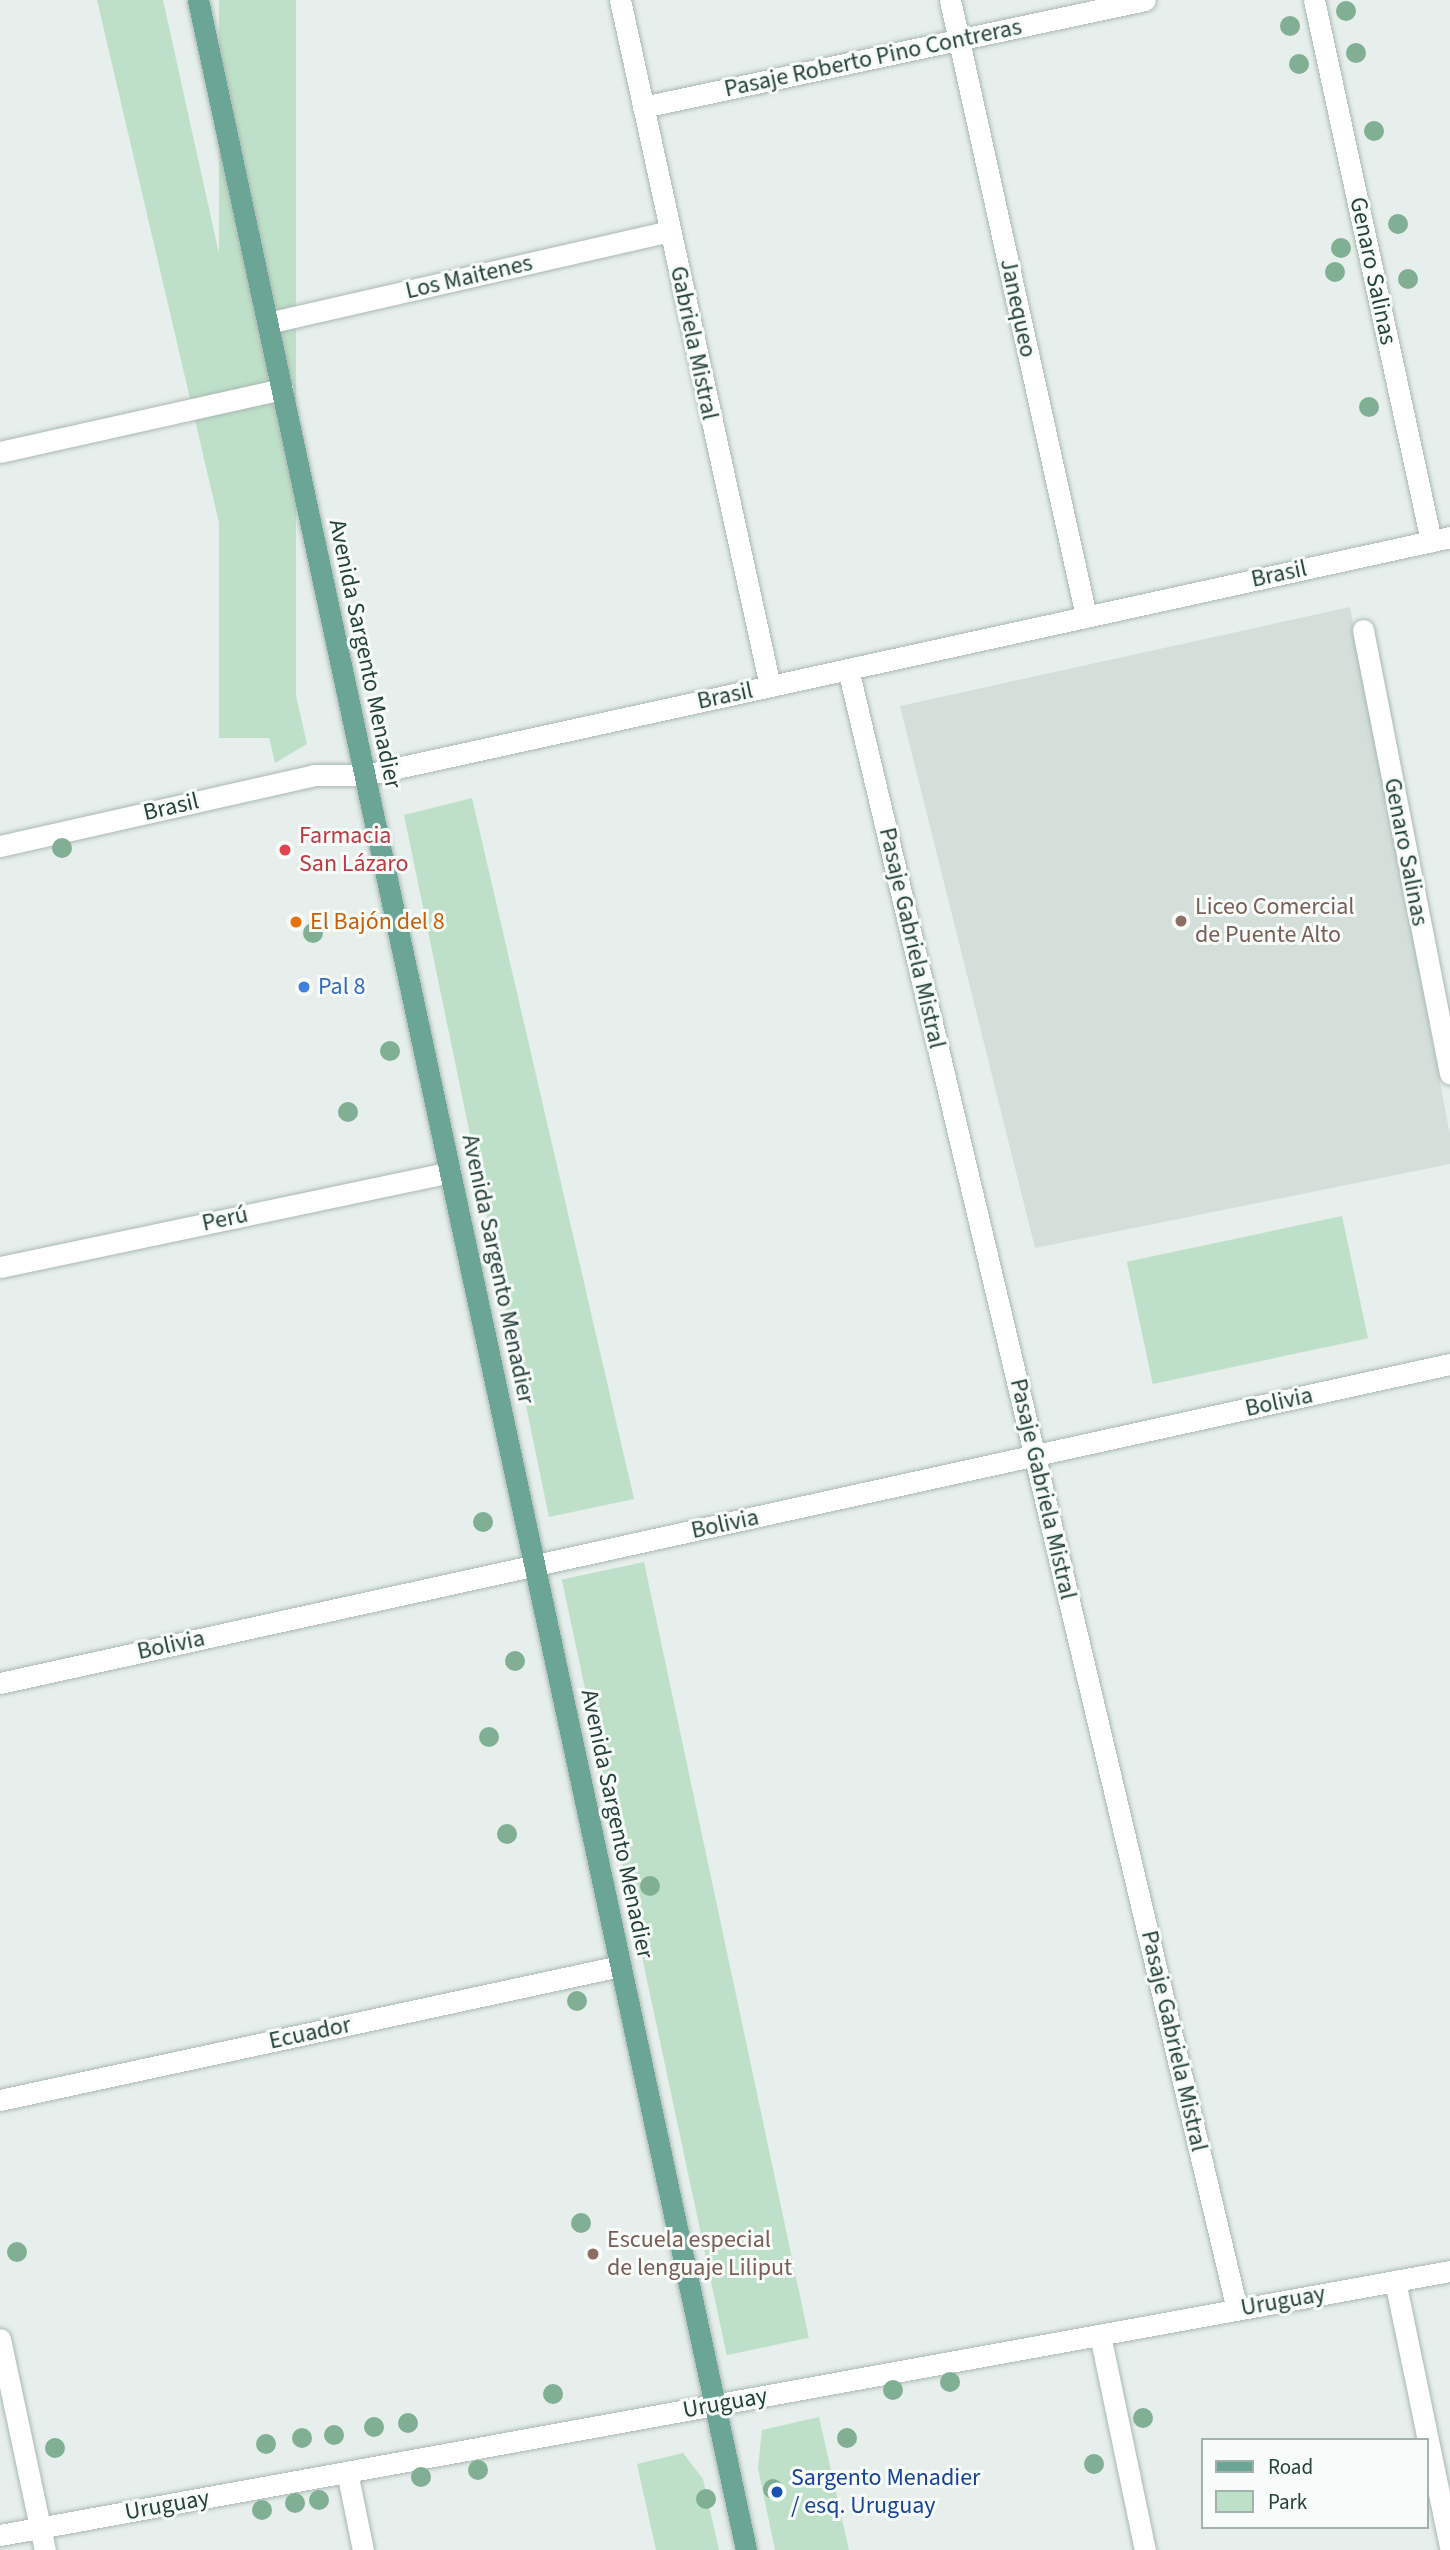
<!DOCTYPE html>
<meta charset="utf-8">
<style>
body{margin:0}
#map{position:relative;width:1450px;height:2550px;overflow:hidden;background:#e6efeb;font-family:"Source Sans 3",sans-serif}
div>[style]{position:absolute}
[style*='--x']{left:calc(var(--x)*1px);top:calc(var(--y)*1px);width:calc(var(--w)*1px);rotate:calc(var(--a)*1deg)}
.built>*{inset:0;background:#d4dfda}
.green>*{inset:0;background:#bfe0c8;transform-origin:0 0}
.roads{filter:drop-shadow(0 0 2px #a8b8b2) drop-shadow(0 0 2px #a8b8b2)}
.minor>*{height:21px;margin:-10.5px;padding:0 10.5px;transform-origin:10.5px;border-radius:10.5px;background:#fff}
.major>*{height:21px;margin:-10.5px;padding:0 10.5px;transform-origin:10.5px;border-radius:10.5px;background:#6aa596}
.trees>*{width:20px;height:20px;margin:-10px;border-radius:50%;background:#80af93}
.dots>*{width:19px;height:19px;translate:-50% -50%;box-sizing:border-box;border:4px solid #f7fbf9;border-radius:50%}
span{translate:-50% -50%;white-space:nowrap;text-align:center;line-height:1.15;-webkit-text-stroke:6px #f7fbf9;paint-order:stroke}
.street-label{font-size:24px;color:#24423a}
.health-label{font-size:24px;color:#be3a42}
.left{translate:0 -50%;text-align:left}
.education-label{font-size:24px;color:#785e54}
.food-label{font-size:24px;color:#c56008}
.shop-label{font-size:24px;color:#366cbe}
.transit-label{font-size:24px;color:#164399}
.legend{position:absolute;left:1201px;top:2438px;width:228px;height:91px;box-sizing:border-box;background:#f7fbf9;border:2px solid #a3b1ad;margin:0;padding:9px 12px;list-style:none;font-size:21px;color:#24423a}
.legend li{display:flex;align-items:center;gap:14px;height:35px}
.legend b{width:35px;border:2px solid #a3b1ad}
</style>
<div id="map">
<div class="built">
<i style="clip-path:polygon(1350px 607px,1450px 1135px,1450px 1164px,1035px 1248px,900px 706px)"></i>
</div>
<div class="green">
<i style="clip-path:polygon(97px 0,163px 0,293px 589px,273px 595px,307px 744px,275px 763px)"></i>
<i style="left:219px;top:0;width:77px;height:738px"></i>
<i style="clip-path:polygon(472px 798px,634px 1499px,549px 1517px,404px 815px)"></i>
<i style="left:1342px;top:1216px;width:125px;height:220px;rotate:78deg"></i>
<i style="left:644px;top:1562px;width:793px;height:84px;rotate:78deg"></i>
<i style="clip-path:polygon(819px 2417px,849px 2550px,775px 2550px,758px 2468px,762px 2430px)"></i>
<i style="clip-path:polygon(683px 2453px,703px 2479px,719px 2550px,656px 2550px,637px 2464px)"></i>
</div>
<div class="roads">
<div class="minor">
<i style="--x:620;--y:0;--w:702;--a:77.67"></i>
<i style="--x:950;--y:0;--w:631;--a:77.55"></i>
<i style="--x:1314;--y:0;--w:554;--a:77.8"></i>
<i style="--x:643;--y:107;--w:513;--a:-12.03"></i>
<i style="--x:268;--y:323;--w:412;--a:-12.9"></i>
<i style="--x:0;--y:452;--w:289;--a:-12.6"></i>
<i style="--x:1363;--y:630;--w:452;--a:78.9"></i>
<i style="--x:848;--y:669;--w:1686;--a:76.66"></i>
<i style="--x:0;--y:846;--w:322;--a:-12.7"></i>
<i style="--x:314;--y:775;--w:51;--a:0"></i>
<i style="--x:365;--y:775;--w:1111;--a:-12.37"></i>
<i style="--x:0;--y:1267;--w:460;--a:-11.9"></i>
<i style="--x:0;--y:1683;--w:1485;--a:-12.41"></i>
<i style="--x:0;--y:2100;--w:634;--a:-12.2"></i>
<i style="--x:1395;--y:2281;--w:272;--a:78.3"></i>
<i style="--x:1100;--y:2335;--w:220;--a:78.2"></i>
<i style="--x:0;--y:2339;--w:216;--a:78"></i>
<i style="--x:347;--y:2472;--w:80;--a:78.4"></i>
<i style="--x:0;--y:2535;--w:1474;--a:-10.32"></i>
</div>
<div class="major">
<i style="--x:198;--y:0;--w:2608;--a:77.87"></i>
</div>
</div>
<div class="trees">
<i style="left:1346px;top:11px"></i>
<i style="left:1290px;top:26px"></i>
<i style="left:1356px;top:53px"></i>
<i style="left:1299px;top:64px"></i>
<i style="left:1374px;top:131px"></i>
<i style="left:1398px;top:224px"></i>
<i style="left:1341px;top:248px"></i>
<i style="left:1335px;top:272px"></i>
<i style="left:1408px;top:279px"></i>
<i style="left:1369px;top:407px"></i>
<i style="left:62px;top:848px"></i>
<i style="left:313px;top:933px"></i>
<i style="left:390px;top:1051px"></i>
<i style="left:348px;top:1112px"></i>
<i style="left:483px;top:1522px"></i>
<i style="left:515px;top:1661px"></i>
<i style="left:489px;top:1737px"></i>
<i style="left:507px;top:1834px"></i>
<i style="left:650px;top:1886px"></i>
<i style="left:577px;top:2001px"></i>
<i style="left:581px;top:2223px"></i>
<i style="left:17px;top:2252px"></i>
<i style="left:950px;top:2382px"></i>
<i style="left:893px;top:2390px"></i>
<i style="left:553px;top:2394px"></i>
<i style="left:1143px;top:2418px"></i>
<i style="left:408px;top:2423px"></i>
<i style="left:374px;top:2427px"></i>
<i style="left:334px;top:2435px"></i>
<i style="left:302px;top:2438px"></i>
<i style="left:847px;top:2438px"></i>
<i style="left:266px;top:2444px"></i>
<i style="left:55px;top:2448px"></i>
<i style="left:1094px;top:2464px"></i>
<i style="left:478px;top:2470px"></i>
<i style="left:421px;top:2477px"></i>
<i style="left:773px;top:2489px"></i>
<i style="left:706px;top:2499px"></i>
<i style="left:319px;top:2500px"></i>
<i style="left:295px;top:2503px"></i>
<i style="left:262px;top:2510px"></i>
</div>
<div class="dots">
<i style="left:285px;top:850px;background:#e0444e"></i>
<i style="left:1181px;top:921px;background:#8d6e63"></i>
<i style="left:296px;top:922px;background:#e8710a"></i>
<i style="left:304px;top:987px;background:#3f7fe0"></i>
<i style="left:593px;top:2254px;background:#8d6e63"></i>
<i style="left:777px;top:2492px;background:#1a4fb4"></i>
</div>
<div class="street-label">
<span style="left:873px;top:58px;rotate:-12deg">Pasaje Roberto Pino Contreras</span>
<span style="left:1373px;top:271px;rotate:78deg">Genaro Salinas</span>
<span style="left:469px;top:277px;rotate:-13deg">Los Maitenes</span>
<span style="left:1018px;top:308px;rotate:78deg">Janequeo</span>
<span style="left:694px;top:343px;rotate:78deg">Gabriela Mistral</span>
<span style="left:1279px;top:574px;rotate:-12deg">Brasil</span>
<span style="left:365px;top:654px;rotate:78deg">Avenida Sargento Menadier</span>
<span style="left:725px;top:696px;rotate:-12deg">Brasil</span>
<span style="left:171px;top:807px;rotate:-13deg">Brasil</span>
<span style="left:1406px;top:852px;rotate:79deg">Genaro Salinas</span>
<span style="left:912px;top:938px;rotate:77deg">Pasaje Gabriela Mistral</span>
<span style="left:225px;top:1219px;rotate:-12deg">Perú</span>
<span style="left:498px;top:1269px;rotate:78deg">Avenida Sargento Menadier</span>
<span style="left:1279px;top:1402px;rotate:-12deg">Bolivia</span>
<span style="left:1043px;top:1489px;rotate:77deg">Pasaje Gabriela Mistral</span>
<span style="left:725px;top:1524px;rotate:-12deg">Bolivia</span>
<span style="left:171px;top:1645px;rotate:-12deg">Bolivia</span>
<span style="left:617px;top:1824px;rotate:78deg">Avenida Sargento Menadier</span>
<span style="left:310px;top:2033px;rotate:-12deg">Ecuador</span>
<span style="left:1174px;top:2041px;rotate:77deg">Pasaje Gabriela Mistral</span>
<span style="left:1283px;top:2301px;rotate:-10deg">Uruguay</span>
<span style="left:725px;top:2403px;rotate:-10deg">Uruguay</span>
<span style="left:167px;top:2505px;rotate:-10deg">Uruguay</span>
</div>
<div class="health-label">
<span class="left" style="left:299px;top:850px">Farmacia<br>San Lázaro</span>
</div>
<div class="education-label">
<span class="left" style="left:1195px;top:921px">Liceo Comercial<br>de Puente Alto</span>
<span class="left" style="left:607px;top:2254px">Escuela especial<br>de lenguaje Liliput</span>
</div>
<div class="food-label">
<span class="left" style="left:310px;top:922px">El Bajón del 8</span>
</div>
<div class="shop-label">
<span class="left" style="left:318px;top:987px">Pal 8</span>
</div>
<div class="transit-label">
<span class="left" style="left:791px;top:2492px">Sargento Menadier<br>/ esq. Uruguay</span>
</div>
<ul class="legend">
<li><b style="height:9px;background:#6aa596"></b>Road</li>
<li><b style="height:19px;background:#bfe0c8"></b>Park</li>
</ul>
</div>
